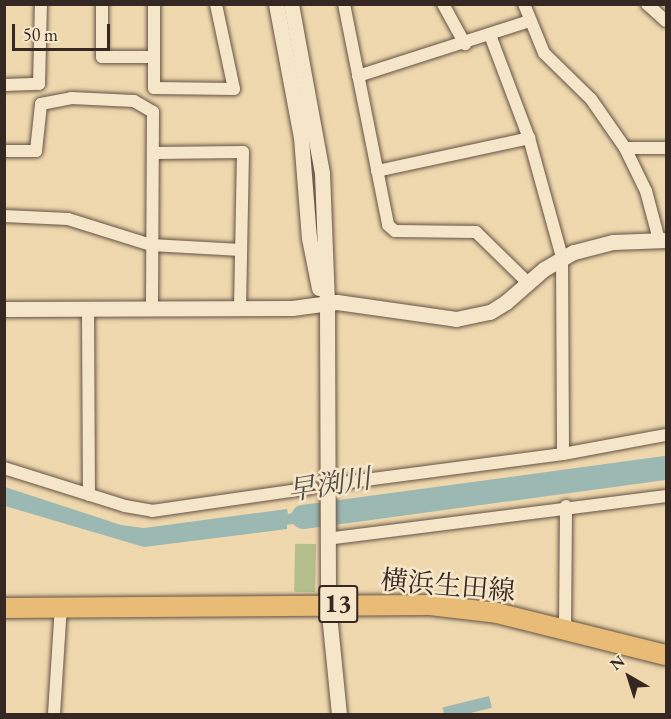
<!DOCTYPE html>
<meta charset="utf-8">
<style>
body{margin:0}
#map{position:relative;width:671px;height:719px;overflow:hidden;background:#efd8ad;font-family:"EB Garamond","Noto Serif JP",serif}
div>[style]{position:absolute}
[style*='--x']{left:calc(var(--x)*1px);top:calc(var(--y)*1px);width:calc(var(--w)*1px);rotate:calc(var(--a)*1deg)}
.green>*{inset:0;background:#b5bf8d;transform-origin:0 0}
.water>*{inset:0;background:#9cb8b2;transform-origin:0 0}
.river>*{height:24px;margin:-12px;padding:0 12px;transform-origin:12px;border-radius:12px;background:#9cb8b2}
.roads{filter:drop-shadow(0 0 2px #645345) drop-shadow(0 0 2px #645345)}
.minor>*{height:12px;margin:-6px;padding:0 6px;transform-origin:6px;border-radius:6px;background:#f5e6ca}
.tertiary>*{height:15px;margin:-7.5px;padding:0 7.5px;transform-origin:7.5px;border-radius:7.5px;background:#f5e6ca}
.primary>*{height:20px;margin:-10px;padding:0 10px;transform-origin:10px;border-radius:10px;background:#e8bc76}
span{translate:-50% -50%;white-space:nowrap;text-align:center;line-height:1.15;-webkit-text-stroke:5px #f5e6ca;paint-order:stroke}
.shield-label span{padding:2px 4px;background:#f5e6ca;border:2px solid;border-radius:4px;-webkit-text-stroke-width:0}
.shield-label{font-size:26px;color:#352722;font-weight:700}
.street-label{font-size:27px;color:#352722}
.water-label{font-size:28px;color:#4f4b46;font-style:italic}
.frame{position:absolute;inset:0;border:6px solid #352722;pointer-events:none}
.north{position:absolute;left:599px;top:647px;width:60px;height:60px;-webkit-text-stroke:4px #f5e6ca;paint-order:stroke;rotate:321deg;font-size:16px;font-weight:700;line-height:24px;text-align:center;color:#352722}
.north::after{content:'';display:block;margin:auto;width:21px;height:27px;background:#352722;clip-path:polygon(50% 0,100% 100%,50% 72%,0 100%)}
.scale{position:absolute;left:12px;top:24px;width:98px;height:27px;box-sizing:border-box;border:3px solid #352722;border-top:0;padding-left:8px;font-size:18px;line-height:21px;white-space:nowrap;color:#352722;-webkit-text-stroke:4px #f5e6ca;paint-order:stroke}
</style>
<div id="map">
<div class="green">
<i style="left:316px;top:544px;width:48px;height:21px;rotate:91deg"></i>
</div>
<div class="water">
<i style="clip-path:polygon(5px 487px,121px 525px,144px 528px,287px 509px,288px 514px,323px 508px,323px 519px,287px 525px,287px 529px,144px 547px,5px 506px)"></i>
<i style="left:489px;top:696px;width:12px;height:48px;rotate:76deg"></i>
</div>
<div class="river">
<i style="--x:303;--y:517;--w:366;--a:-7.7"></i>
</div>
<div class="roads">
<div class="minor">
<i style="--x:102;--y:4;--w:53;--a:90"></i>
<i style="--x:102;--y:57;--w:52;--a:0"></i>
<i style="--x:154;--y:4;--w:84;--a:90"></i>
<i style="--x:154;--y:88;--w:80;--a:0.7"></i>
<i style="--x:234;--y:89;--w:87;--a:-102"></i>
<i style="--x:344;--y:4;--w:225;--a:78.7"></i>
<i style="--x:388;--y:225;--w:9;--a:41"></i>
<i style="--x:395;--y:231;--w:81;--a:0.7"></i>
<i style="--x:476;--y:232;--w:73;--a:44.4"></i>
<i style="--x:443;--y:4;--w:46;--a:61.2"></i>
<i style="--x:524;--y:4;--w:53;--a:67.8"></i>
<i style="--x:544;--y:53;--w:66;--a:44.4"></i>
<i style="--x:591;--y:99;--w:60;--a:55.2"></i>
<i style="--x:625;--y:148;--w:48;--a:64"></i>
<i style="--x:646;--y:191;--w:51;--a:75.1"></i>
<i style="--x:647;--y:4;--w:25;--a:42"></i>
<i style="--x:490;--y:35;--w:110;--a:69.3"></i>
<i style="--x:529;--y:138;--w:123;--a:74.5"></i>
<i style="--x:562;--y:257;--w:197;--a:89.7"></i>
<i style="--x:358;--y:76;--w:180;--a:-17.8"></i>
<i style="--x:4;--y:85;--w:35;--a:-2"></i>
<i style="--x:39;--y:84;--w:80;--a:-88.6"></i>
<i style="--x:625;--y:148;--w:41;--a:0"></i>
<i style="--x:4;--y:151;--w:32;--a:0"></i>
<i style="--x:36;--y:151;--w:47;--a:-83.9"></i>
<i style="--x:41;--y:104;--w:31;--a:-11"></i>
<i style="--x:71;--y:98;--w:63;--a:2.7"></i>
<i style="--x:134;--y:101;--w:22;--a:30"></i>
<i style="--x:153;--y:112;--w:197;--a:90.3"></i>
<i style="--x:153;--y:153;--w:90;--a:-0.6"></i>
<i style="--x:243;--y:152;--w:154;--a:91.1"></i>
<i style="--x:377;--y:171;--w:156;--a:-12.2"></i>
<i style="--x:4;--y:216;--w:64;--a:2.7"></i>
<i style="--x:68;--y:219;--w:87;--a:17.4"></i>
<i style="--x:151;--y:245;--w:90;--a:3.2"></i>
<i style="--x:88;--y:309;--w:186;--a:89.7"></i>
<i style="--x:4;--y:468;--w:127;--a:17.4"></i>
<i style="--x:125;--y:506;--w:27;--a:10"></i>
<i style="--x:152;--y:511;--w:162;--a:-8.2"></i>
<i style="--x:327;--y:485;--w:238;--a:-7.5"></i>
<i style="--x:563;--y:454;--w:105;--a:-10.5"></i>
<i style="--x:334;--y:538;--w:335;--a:-7.2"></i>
<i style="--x:565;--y:627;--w:121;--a:-89.5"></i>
<i style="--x:54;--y:714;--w:107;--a:-86.3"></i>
</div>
<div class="tertiary">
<i style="--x:276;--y:4;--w:135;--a:79.4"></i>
<i style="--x:301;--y:137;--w:101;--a:85.5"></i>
<i style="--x:309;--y:238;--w:51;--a:78.7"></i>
<i style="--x:291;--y:4;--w:172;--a:79.6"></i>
<i style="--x:322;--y:173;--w:131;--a:87.8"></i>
<i style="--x:327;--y:304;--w:300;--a:89.8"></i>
<i style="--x:328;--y:604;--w:111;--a:84.3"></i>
<i style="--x:4;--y:309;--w:288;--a:-0.2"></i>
<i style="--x:292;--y:308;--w:45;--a:-7.6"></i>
<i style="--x:337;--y:302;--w:120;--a:8.1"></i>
<i style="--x:456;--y:319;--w:35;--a:-12"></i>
<i style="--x:490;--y:312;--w:19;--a:-32"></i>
<i style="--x:506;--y:302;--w:50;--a:-41"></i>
<i style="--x:544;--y:269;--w:34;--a:-30"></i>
<i style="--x:574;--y:252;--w:40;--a:-14.4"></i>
<i style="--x:613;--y:242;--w:53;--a:-2.2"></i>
</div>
<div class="primary">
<i style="--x:4;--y:608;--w:426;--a:-0.4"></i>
<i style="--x:430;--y:605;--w:67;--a:6.8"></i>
<i style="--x:497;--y:613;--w:174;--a:14"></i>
</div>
</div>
<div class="shield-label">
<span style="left:338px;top:604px">13</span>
</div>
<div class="street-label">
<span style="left:448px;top:585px;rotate:5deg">横浜生田線</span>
</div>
<div class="water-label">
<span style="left:329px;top:484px;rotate:-9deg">早渕川</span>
</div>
<div class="frame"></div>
<div class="north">N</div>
<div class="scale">50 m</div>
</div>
